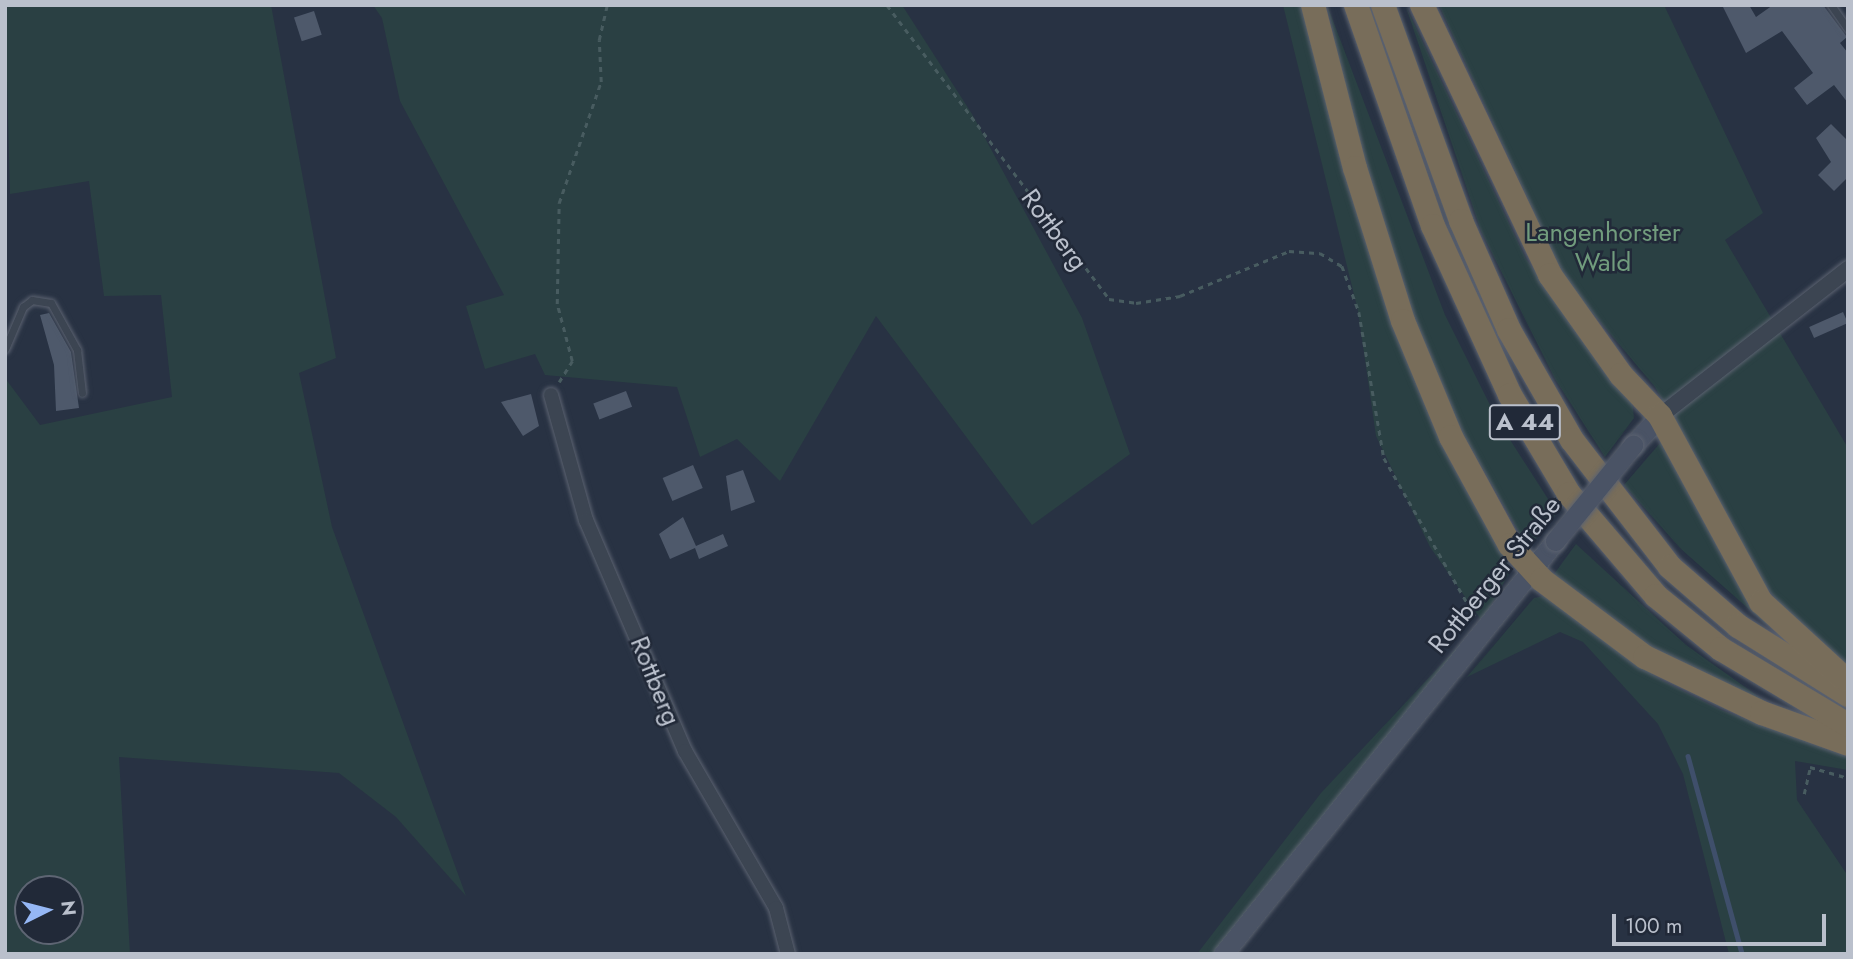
<!DOCTYPE html>
<meta charset="utf-8">
<style>
body{margin:0}
#map{position:relative;width:1853px;height:959px;overflow:hidden;background:#283243;font-family:Jost,sans-serif}
div>[style]{position:absolute}
[style*='--x']{left:calc(var(--x)*1px);top:calc(var(--y)*1px);width:calc(var(--w)*1px);rotate:calc(var(--a)*1deg)}
.green>*{inset:0;background:#2a4043}
.stream>*{height:4.5px;margin:-2.25px;padding:0 2.25px;transform-origin:2.25px;border-radius:2.25px;background:#3f4f6b}
.building>*{inset:0;background:#4e596b;transform-origin:0 0}
.path>*{height:2.5px;margin-top:-1.25px;transform-origin:0;background:repeating-linear-gradient(90deg,#485c60 0 5px,transparent 0 10px)}
.roads{filter:drop-shadow(0 0 2px #5b6270) drop-shadow(0 0 2px #5b6270)}
.service>*{height:7px;margin:-3.5px;padding:0 3.5px;transform-origin:3.5px;border-radius:3.5px;background:#3c4552}
.minor>*{height:14px;margin:-7px;padding:0 7px;transform-origin:7px;border-radius:7px;background:#3c4552}
.tertiary>*{height:16px;margin:-8px;padding:0 8px;transform-origin:8px;border-radius:8px;background:#3c4552}
.secondary>*{height:19px;margin:-9.5px;padding:0 9.5px;transform-origin:9.5px;border-radius:9.5px;background:#4a5365}
.motorway>*{height:24px;margin:-12px;padding:0 12px;transform-origin:12px;border-radius:12px;background:#786d5a}
.bridges{filter:drop-shadow(0 0 2px #5b6270) drop-shadow(0 0 2px #5b6270)}
.secondary-bridge>*{height:19px;margin:-9.5px;padding:0 9.5px;transform-origin:9.5px;border-radius:9.5px;background:#4a5365}
span{translate:-50% -50%;white-space:nowrap;text-align:center;line-height:1.15;-webkit-text-stroke:5px #212938;paint-order:stroke}
.shield-label span{padding:2px 5px;background:#212938;border:2px solid;border-radius:5px;-webkit-text-stroke-width:0}
.shield-label{font-size:24px;color:#bac0cc;font-weight:700}
.street-label{font-size:26px;color:#bac0cc}
.park-label{font-size:26px;color:#719c7d}
.frame{position:absolute;inset:0;border:7px solid #bac0cc;pointer-events:none}
.north{position:absolute;left:14px;top:875px;width:70px;height:70px;box-sizing:border-box;background:#212938;border:2px solid #5e6573;border-radius:50%;rotate:84deg;font-size:19px;font-weight:700;line-height:28px;text-align:center;color:#bac0cc}
.north::after{content:'';display:block;margin:auto;width:24px;height:32px;background:#95b7f5;clip-path:polygon(50% 0,100% 100%,50% 72%,0 100%)}
.scale{position:absolute;left:1612px;top:914px;width:214px;height:32px;box-sizing:border-box;border:4px solid #bac0cc;border-top:0;padding-left:9px;font-size:21px;line-height:24px;white-space:nowrap;color:#bac0cc;-webkit-text-stroke:5px #212938;paint-order:stroke}
</style>
<div id="map">
<div class="green">
<i style="clip-path:polygon(evenodd,5px 5px,271px 5px,336px 358px,299px 373px,332px 527px,466px 896px,396px 817px,339px 773px,119px 757px,130px 954px,5px 954px,5px 378px,40px 425px,172px 397px,161px 295px,104px 296px,89px 181px,10px 194px,5px 5px,70px 889px,70px 931px,28px 931px,28px 889px,70px 889px)"></i>
<i style="clip-path:polygon(373px 5px,902px 5px,972px 114px,1082px 318px,1130px 454px,1032px 525px,876px 316px,780px 481px,737px 439px,700px 457px,677px 387px,545px 375px,535px 354px,485px 369px,466px 306px,504px 295px,400px 101px,382px 18px)"></i>
<i style="clip-path:polygon(1283px 5px,1308px 5px,1421px 382px,1511px 570px,1482px 621px,1215px 954px,1197px 954px,1321px 793px,1482px 621px,1430px 547px,1376px 436px,1358px 311px)"></i>
<i style="clip-path:polygon(1327px 5px,1445px 315px,1498px 421px,1557px 513px,1528px 548px,1455px 420px,1412px 316px,1357px 141px)"></i>
<i style="clip-path:polygon(1439px 5px,1664px 5px,1763px 213px,1725px 240px,1848px 448px,1848px 674px,1829px 663px,1765px 586px,1655px 387px,1565px 280px)"></i>
<i style="clip-path:polygon(1406px 7px,1526px 259px,1632px 399px,1634px 418px,1605px 457px,1555px 379px,1481px 231px)"></i>
<i style="clip-path:polygon(1661px 442px,1730px 569px,1768px 626px,1681px 549px,1624px 485px)"></i>
<i style="clip-path:polygon(1576px 544px,1686px 645px,1776px 709px,1636px 641px,1552px 577px)"></i>
<i style="clip-path:polygon(1544px 596px,1661px 680px,1721px 710px,1848px 757px,1848px 770px,1795px 761px,1797px 800px,1848px 876px,1848px 954px,1729px 954px,1683px 774px,1658px 724px,1583px 642px,1560px 632px,1467px 677px,1534px 598px)"></i>
</div>
<div class="stream">
<i style="--x:1688;--y:756;--w:205;--a:74.7"></i>
</div>
<div class="building">
<i style="clip-path:polygon(1722px 5px,1749px 5px,1756px 17px,1773px 5px,1823px 5px,1847px 37px,1840px 43px,1848px 53px,1848px 103px,1834px 85px,1807px 105px,1794px 88px,1813px 73px,1782px 31px,1746px 53px)"></i>
<i style="left:314px;top:11px;width:25px;height:21px;rotate:72deg"></i>
<i style="clip-path:polygon(1831px 124px,1848px 141px,1848px 177px,1834px 191px,1818px 175px,1831px 162px,1816px 138px)"></i>
<i style="left:1843px;top:312px;width:12px;height:37px;rotate:66deg"></i>
<i style="clip-path:polygon(49px 313px,71px 352px,79px 408px,56px 411px,54px 365px,40px 315px)"></i>
<i style="left:626px;top:391px;width:17px;height:35px;rotate:69deg"></i>
<i style="clip-path:polygon(531px 394px,539px 426px,523px 436px,501px 402px)"></i>
<i style="left:693px;top:465px;width:25px;height:33px;rotate:67deg"></i>
<i style="clip-path:polygon(743px 470px,755px 502px,731px 511px,726px 476px)"></i>
<i style="clip-path:polygon(683px 517px,696px 546px,723px 534px,728px 546px,699px 559px,695px 548px,670px 559px,659px 534px)"></i>
</div>
<div class="path">
<i style="--x:887;--y:5;--w:368;--a:52.9"></i>
<i style="--x:1109;--y:299;--w:27;--a:8"></i>
<i style="--x:1136;--y:303;--w:45;--a:-9"></i>
<i style="--x:1180;--y:296;--w:118;--a:-22.4"></i>
<i style="--x:1289;--y:251;--w:31;--a:4"></i>
<i style="--x:1320;--y:253;--w:26;--a:31"></i>
<i style="--x:1342;--y:266;--w:49;--a:69.7"></i>
<i style="--x:1359;--y:312;--w:148;--a:80.3"></i>
<i style="--x:1384;--y:458;--w:182;--a:60.1"></i>
<i style="--x:559;--y:382;--w:25;--a:-58"></i>
<i style="--x:572;--y:361;--w:59;--a:-104.7"></i>
<i style="--x:557;--y:304;--w:101;--a:-88.9"></i>
<i style="--x:559;--y:203;--w:128;--a:-70.9"></i>
<i style="--x:601;--y:82;--w:42;--a:-92.7"></i>
<i style="--x:599;--y:40;--w:36;--a:-77"></i>
<i style="--x:1804;--y:794;--w:28;--a:-77"></i>
<i style="--x:1810;--y:767;--w:40;--a:16"></i>
</div>
<div class="roads">
<div class="service">
<i style="--x:1831;--y:5;--w:29;--a:55"></i>
<i style="--x:5;--y:349;--w:46;--a:-66.8"></i>
<i style="--x:23;--y:307;--w:11;--a:-38"></i>
<i style="--x:32;--y:300;--w:19;--a:9"></i>
<i style="--x:51;--y:303;--w:54;--a:61"></i>
<i style="--x:77;--y:350;--w:43;--a:83.4"></i>
</div>
<div class="minor">
<i style="--x:551;--y:395;--w:130;--a:74.4"></i>
<i style="--x:586;--y:520;--w:251;--a:66.8"></i>
<i style="--x:685;--y:751;--w:181;--a:59.9"></i>
<i style="--x:776;--y:908;--w:48;--a:75.4"></i>
</div>
<div class="tertiary">
<i style="--x:1660;--y:416;--w:239;--a:-38"></i>
</div>
<div class="secondary">
<i style="--x:1633;--y:445;--w:40;--a:-47"></i>
<i style="--x:1223;--y:954;--w:530;--a:-51.21"></i>
</div>
<div class="motorway">
<i style="--x:1313;--y:5;--w:168;--a:75.6"></i>
<i style="--x:1355;--y:168;--w:160;--a:72.6"></i>
<i style="--x:1403;--y:321;--w:126;--a:67.5"></i>
<i style="--x:1451;--y:437;--w:123;--a:61.4"></i>
<i style="--x:1510;--y:545;--w:47;--a:47.6"></i>
<i style="--x:1542;--y:580;--w:129;--a:36.8"></i>
<i style="--x:1645;--y:657;--w:130;--a:25.6"></i>
<i style="--x:1762;--y:713;--w:91;--a:19.8"></i>
<i style="--x:1356;--y:5;--w:234;--a:70.8"></i>
<i style="--x:1433;--y:226;--w:186;--a:65.5"></i>
<i style="--x:1510;--y:395;--w:115;--a:59.2"></i>
<i style="--x:1569;--y:494;--w:134;--a:49.5"></i>
<i style="--x:1656;--y:596;--w:84;--a:39.2"></i>
<i style="--x:1721;--y:649;--w:148;--a:30.9"></i>
<i style="--x:1383;--y:5;--w:230;--a:70.1"></i>
<i style="--x:1461;--y:221;--w:119;--a:66.2"></i>
<i style="--x:1509;--y:330;--w:127;--a:60.2"></i>
<i style="--x:1572;--y:440;--w:160;--a:52.3"></i>
<i style="--x:1670;--y:567;--w:90;--a:40.9"></i>
<i style="--x:1738;--y:626;--w:130;--a:32.1"></i>
<i style="--x:1422;--y:5;--w:299;--a:64.6"></i>
<i style="--x:1550;--y:275;--w:123;--a:54.6"></i>
<i style="--x:1621;--y:375;--w:57;--a:46.4"></i>
<i style="--x:1660;--y:416;--w:212;--a:61.5"></i>
<i style="--x:1761;--y:602;--w:114;--a:42.5"></i>
</div>
</div>
<div class="bridges">
<div class="secondary-bridge">
<i style="--x:1555;--y:541;--w:124;--a:-50.9"></i>
</div>
</div>
<div class="shield-label">
<span style="left:1525px;top:422px">A 44</span>
</div>
<div class="street-label">
<span style="left:1054px;top:230px;rotate:54deg">Rottberg</span>
<span style="left:1495px;top:575px;rotate:-51deg">Rottberger Straße</span>
<span style="left:655px;top:681px;rotate:68deg">Rottberg</span>
</div>
<div class="park-label">
<span style="left:1603px;top:248px">Langenhorster<br>Wald</span>
</div>
<div class="frame"></div>
<div class="north">N</div>
<div class="scale">100 m</div>
</div>
